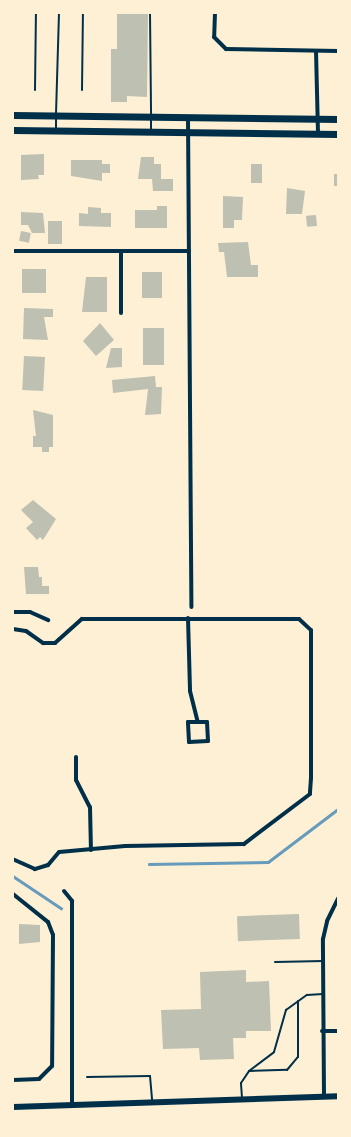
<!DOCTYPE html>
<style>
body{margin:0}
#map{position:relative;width:351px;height:1137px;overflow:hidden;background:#fdf0d5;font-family:"Source Sans 3",sans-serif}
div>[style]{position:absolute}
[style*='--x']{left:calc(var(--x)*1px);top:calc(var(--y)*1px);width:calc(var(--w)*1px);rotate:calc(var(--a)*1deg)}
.stream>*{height:2.5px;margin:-1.25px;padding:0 1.25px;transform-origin:1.25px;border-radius:1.25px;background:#669bbc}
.building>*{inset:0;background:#bec0b2;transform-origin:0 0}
.service>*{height:2px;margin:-1px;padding:0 1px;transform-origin:1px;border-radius:1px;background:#003049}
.minor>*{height:4px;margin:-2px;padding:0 2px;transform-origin:2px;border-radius:2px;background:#003049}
.secondary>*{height:6px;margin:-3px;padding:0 3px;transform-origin:3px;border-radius:3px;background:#003049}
.primary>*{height:7px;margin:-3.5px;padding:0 3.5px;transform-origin:3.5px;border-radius:3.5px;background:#003049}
span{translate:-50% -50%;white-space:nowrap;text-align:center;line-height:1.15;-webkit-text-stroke:4px #fdf0d5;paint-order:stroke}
.frame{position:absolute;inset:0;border:14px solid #fdf0d5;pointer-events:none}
</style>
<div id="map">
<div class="stream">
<i style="--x:149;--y:864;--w:119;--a:-1"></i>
<i style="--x:268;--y:862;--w:88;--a:-37.1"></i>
<i style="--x:13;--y:876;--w:58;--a:33.7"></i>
</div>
<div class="building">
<i style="clip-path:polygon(117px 13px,148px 13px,147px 97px,127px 96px,127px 102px,111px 102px,111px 49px,117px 49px)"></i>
<i style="clip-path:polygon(44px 154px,44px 175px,38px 175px,39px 179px,21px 180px,21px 155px)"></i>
<i style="clip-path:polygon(141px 157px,154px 157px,154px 164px,161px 164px,161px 179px,173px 179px,173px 191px,153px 191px,152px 179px,138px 179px)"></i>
<i style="clip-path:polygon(71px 160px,102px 160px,102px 164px,110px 164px,110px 173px,102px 173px,102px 181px,71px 176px)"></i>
<i style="left:251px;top:164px;width:11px;height:19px"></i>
<i style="left:334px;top:174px;width:4px;height:12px"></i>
<i style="clip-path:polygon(287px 188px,305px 191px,302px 214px,286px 214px)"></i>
<i style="clip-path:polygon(223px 196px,243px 197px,242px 220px,234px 220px,234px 228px,223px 228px)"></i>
<i style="clip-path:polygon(157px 206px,167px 206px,167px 228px,135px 228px,135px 210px,157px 210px)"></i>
<i style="clip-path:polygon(88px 207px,101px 208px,101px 213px,111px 213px,111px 227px,79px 226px,79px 213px,88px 214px)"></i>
<i style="clip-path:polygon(21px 212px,43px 213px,45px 233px,32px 233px,28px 225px,21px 225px)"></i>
<i style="left:316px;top:215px;width:11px;height:10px;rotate:85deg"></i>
<i style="left:48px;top:221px;width:14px;height:23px"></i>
<i style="left:21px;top:231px;width:10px;height:10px;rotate:11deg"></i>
<i style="clip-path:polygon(248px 242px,251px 265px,258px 265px,258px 277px,227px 277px,224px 252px,219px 252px,218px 243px)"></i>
<i style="left:22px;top:269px;width:24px;height:24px"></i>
<i style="left:142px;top:272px;width:20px;height:26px"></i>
<i style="clip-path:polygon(86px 277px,107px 277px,107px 312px,82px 312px)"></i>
<i style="clip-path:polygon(24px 308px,53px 309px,53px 317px,44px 317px,48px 340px,23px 339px)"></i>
<i style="clip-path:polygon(100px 323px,114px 340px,96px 356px,83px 341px)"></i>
<i style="left:143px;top:328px;width:21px;height:37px"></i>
<i style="clip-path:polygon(111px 348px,122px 348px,122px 367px,106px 368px)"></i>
<i style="left:24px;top:356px;width:21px;height:34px;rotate:3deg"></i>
<i style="clip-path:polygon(155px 376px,156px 387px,162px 387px,161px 414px,145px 415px,148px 389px,113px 393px,112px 380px)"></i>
<i style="clip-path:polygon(33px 410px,53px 415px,53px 447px,49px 447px,49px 452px,42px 452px,42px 447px,33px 447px,33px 436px,36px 436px)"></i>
<i style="clip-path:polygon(33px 500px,56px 519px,43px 540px,40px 537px,37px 540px,26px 528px,33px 522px,21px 510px)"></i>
<i style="clip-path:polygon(24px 567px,38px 567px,39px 577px,42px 577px,42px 586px,49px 586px,49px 594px,26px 594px)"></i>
<i style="left:299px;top:914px;width:25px;height:62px;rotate:88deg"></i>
<i style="clip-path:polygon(19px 924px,40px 925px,40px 942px,19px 944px)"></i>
<i style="clip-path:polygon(246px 970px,246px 982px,269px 981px,271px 1031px,246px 1031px,246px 1038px,233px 1038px,234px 1059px,200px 1060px,199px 1048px,163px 1049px,161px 1010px,201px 1009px,200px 972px)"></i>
</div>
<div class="service">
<i style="--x:150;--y:13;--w:102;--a:89.4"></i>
<i style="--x:35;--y:90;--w:77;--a:-89.3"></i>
<i style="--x:82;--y:90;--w:77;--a:-89.3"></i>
<i style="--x:56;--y:114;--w:101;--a:-88.3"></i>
<i style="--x:151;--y:119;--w:12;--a:90"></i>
<i style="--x:56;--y:130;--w:12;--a:-90"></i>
<i style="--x:275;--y:962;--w:48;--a:-1.2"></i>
<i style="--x:249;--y:1071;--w:38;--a:-2"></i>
<i style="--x:287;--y:1070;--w:17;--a:-50"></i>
<i style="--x:298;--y:1057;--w:56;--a:-90"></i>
<i style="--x:87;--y:1077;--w:63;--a:-0.9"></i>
<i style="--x:150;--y:1076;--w:25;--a:85"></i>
<i style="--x:242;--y:1098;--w:15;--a:-94"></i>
<i style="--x:241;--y:1083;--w:14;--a:-56"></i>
<i style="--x:249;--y:1071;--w:31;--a:-37"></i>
<i style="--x:274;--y:1052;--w:44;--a:-74.1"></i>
<i style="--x:286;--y:1010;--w:26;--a:-36"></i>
<i style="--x:307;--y:995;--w:16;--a:-4"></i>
</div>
<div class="minor">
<i style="--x:215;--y:13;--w:24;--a:92"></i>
<i style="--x:214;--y:37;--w:17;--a:45"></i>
<i style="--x:226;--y:49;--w:112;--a:1"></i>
<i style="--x:316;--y:51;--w:82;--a:88.6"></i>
<i style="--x:188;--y:118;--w:489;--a:89.6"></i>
<i style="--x:13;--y:251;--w:176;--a:0"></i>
<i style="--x:121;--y:251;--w:62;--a:90"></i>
<i style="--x:13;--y:612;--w:17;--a:0"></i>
<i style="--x:30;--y:612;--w:20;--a:24"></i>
<i style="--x:188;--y:618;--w:73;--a:88.4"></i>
<i style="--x:190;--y:691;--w:32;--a:76"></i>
<i style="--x:13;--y:629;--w:13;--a:9"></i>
<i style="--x:26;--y:631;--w:21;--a:35"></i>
<i style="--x:43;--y:643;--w:12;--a:0"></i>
<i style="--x:55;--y:643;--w:36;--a:-42"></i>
<i style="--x:82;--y:619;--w:217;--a:0"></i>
<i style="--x:299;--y:619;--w:16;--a:43"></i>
<i style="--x:311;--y:630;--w:148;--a:90"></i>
<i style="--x:311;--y:778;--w:16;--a:94"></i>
<i style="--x:310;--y:794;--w:83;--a:142.9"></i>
<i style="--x:244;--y:844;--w:119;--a:179"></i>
<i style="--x:125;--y:846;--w:66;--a:174.8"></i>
<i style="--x:59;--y:852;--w:17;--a:130"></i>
<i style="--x:48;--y:865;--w:14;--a:163"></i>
<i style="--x:35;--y:869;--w:24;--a:-156"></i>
<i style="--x:188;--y:722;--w:19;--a:0"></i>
<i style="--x:207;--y:722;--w:19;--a:87"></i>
<i style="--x:208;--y:741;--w:19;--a:177"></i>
<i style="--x:189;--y:742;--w:20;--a:-93"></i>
<i style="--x:76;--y:757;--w:23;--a:90"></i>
<i style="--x:76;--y:780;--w:30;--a:63"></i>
<i style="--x:90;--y:807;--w:43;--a:88.7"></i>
<i style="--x:64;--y:891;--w:13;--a:51"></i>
<i style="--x:72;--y:901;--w:204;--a:90"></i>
<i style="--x:13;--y:894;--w:45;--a:38.7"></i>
<i style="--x:48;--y:922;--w:14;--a:69"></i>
<i style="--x:53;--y:935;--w:131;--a:90.4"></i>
<i style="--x:52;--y:1066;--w:18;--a:135"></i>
<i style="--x:39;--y:1079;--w:26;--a:178"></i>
<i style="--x:322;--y:1031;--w:16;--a:0"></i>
<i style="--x:324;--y:1097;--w:158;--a:-90.4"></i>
<i style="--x:323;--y:939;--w:18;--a:-77"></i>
<i style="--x:327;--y:921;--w:25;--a:-64"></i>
</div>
<div class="secondary">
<i style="--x:13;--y:1107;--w:325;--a:-1.9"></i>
</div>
<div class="primary">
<i style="--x:13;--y:115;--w:325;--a:0.7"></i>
<i style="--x:13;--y:130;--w:325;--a:0.7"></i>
</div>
<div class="frame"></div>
</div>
